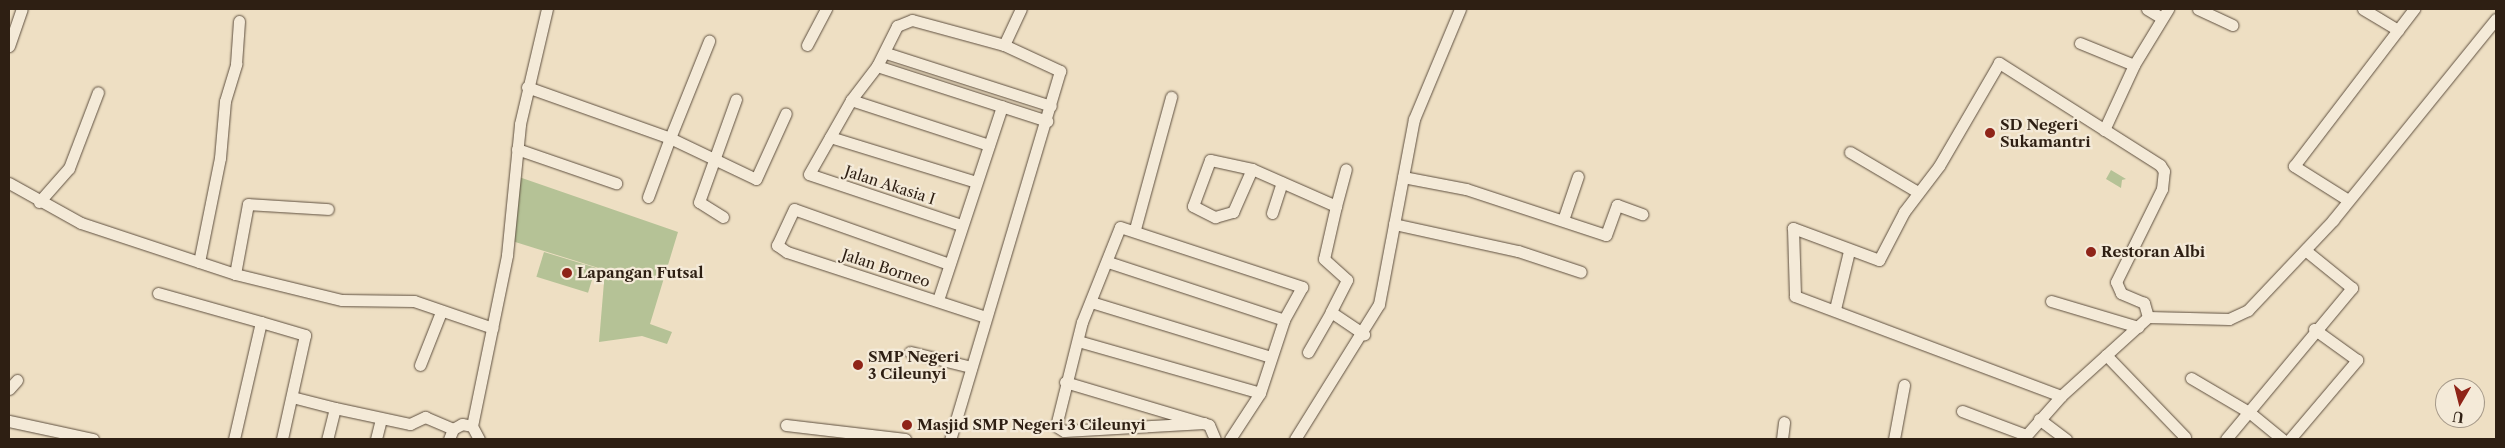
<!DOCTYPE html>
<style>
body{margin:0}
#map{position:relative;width:2505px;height:448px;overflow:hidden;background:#eedfc3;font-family:"Libre Caslon Text",serif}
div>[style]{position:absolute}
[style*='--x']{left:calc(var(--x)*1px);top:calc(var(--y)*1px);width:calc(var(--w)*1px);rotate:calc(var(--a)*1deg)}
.green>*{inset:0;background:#b5c296;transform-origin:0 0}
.roads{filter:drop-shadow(0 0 1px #5e4f3f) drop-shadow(0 0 1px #5e4f3f)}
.minor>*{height:11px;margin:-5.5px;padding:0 5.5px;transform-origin:5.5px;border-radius:5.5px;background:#f4ead8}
.dots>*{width:14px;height:14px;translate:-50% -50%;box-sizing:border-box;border:2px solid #f4ead8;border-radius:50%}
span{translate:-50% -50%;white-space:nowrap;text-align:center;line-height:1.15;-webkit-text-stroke:4.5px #f4ead8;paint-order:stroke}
.poi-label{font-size:15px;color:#2e1f13;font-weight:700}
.left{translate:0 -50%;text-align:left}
.street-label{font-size:15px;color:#2e1f13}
.frame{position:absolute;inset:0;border:10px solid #2e1f13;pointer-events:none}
.north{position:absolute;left:2435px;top:378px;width:50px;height:50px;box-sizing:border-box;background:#f4ead8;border:1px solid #a59989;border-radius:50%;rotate:188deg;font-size:14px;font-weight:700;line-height:20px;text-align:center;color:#2e1f13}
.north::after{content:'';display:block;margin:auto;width:18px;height:22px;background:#8f2418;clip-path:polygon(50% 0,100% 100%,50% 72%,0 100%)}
</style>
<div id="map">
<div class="green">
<i style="clip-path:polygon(2111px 170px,2126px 179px,2122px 180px,2121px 188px,2106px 179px)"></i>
<i style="clip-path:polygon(519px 177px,678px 232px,650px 324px,672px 332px,667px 344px,642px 336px,599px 342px,605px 270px,512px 241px)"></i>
<i style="left:544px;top:252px;width:54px;height:26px;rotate:17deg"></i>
</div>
<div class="roads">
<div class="minor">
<i style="--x:2147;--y:9;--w:17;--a:31"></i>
<i style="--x:2198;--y:9;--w:38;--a:25"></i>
<i style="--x:2363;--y:9;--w:41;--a:31"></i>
<i style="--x:2080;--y:43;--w:58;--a:22.2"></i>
<i style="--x:807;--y:45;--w:41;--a:-62.2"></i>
<i style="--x:1004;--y:45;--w:40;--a:-65"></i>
<i style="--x:9;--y:46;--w:39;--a:-71"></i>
<i style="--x:886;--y:53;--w:173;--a:17.8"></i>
<i style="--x:877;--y:66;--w:45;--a:-63.4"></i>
<i style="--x:897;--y:26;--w:16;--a:-22"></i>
<i style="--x:912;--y:20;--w:95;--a:15.2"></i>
<i style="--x:1004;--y:45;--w:62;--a:24.9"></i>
<i style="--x:1060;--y:71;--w:384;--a:106.6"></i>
<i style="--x:527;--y:87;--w:152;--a:19.6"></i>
<i style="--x:670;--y:138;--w:105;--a:-68.1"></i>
<i style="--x:851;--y:100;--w:43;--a:-52.6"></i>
<i style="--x:877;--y:66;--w:179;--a:17.9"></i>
<i style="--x:2104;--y:130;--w:72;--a:-65.2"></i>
<i style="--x:2134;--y:65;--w:66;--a:-58.7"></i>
<i style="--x:830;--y:137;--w:153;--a:17.1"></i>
<i style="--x:517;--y:149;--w:105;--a:19"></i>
<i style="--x:1850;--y:152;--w:79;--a:30.5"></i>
<i style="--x:1252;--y:169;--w:43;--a:-167.9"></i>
<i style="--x:1210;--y:160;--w:49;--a:110.3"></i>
<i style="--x:1193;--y:206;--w:25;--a:27"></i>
<i style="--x:1215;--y:217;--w:19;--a:-16"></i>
<i style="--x:1233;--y:212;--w:47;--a:-66.2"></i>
<i style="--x:1252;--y:169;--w:92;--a:23.8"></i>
<i style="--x:1336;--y:206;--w:54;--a:102.8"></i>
<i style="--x:1324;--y:259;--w:31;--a:42"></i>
<i style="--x:1347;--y:280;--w:36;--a:117"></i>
<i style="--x:1331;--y:312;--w:40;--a:34"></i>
<i style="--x:1403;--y:177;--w:64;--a:10.8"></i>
<i style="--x:1466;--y:189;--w:147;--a:18.2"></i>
<i style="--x:1606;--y:235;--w:32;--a:-70"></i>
<i style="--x:1617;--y:205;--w:27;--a:20"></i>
<i style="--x:9;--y:183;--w:82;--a:29.1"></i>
<i style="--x:81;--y:223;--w:162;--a:18.3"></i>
<i style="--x:235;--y:274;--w:110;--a:13.7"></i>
<i style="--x:342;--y:300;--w:72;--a:0.8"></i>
<i style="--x:414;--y:301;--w:83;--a:18.9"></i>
<i style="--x:648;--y:197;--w:63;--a:-69.6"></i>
<i style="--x:670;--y:138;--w:95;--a:25.5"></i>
<i style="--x:756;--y:179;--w:72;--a:-65.6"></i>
<i style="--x:2348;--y:200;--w:64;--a:-147.8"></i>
<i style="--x:2294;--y:166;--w:198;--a:-52.6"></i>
<i style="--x:39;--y:202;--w:45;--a:-48.6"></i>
<i style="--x:69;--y:168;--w:81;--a:-69.1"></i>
<i style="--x:1336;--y:206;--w:38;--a:-75"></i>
<i style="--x:1272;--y:213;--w:32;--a:-72"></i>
<i style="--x:723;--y:217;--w:28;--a:-148"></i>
<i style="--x:699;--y:202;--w:109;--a:-70.2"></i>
<i style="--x:1563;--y:220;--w:46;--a:-71.2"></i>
<i style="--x:1394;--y:224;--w:127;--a:12.3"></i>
<i style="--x:1518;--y:251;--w:66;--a:18.4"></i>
<i style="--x:961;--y:225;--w:160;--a:-161.5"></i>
<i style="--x:809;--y:174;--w:85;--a:-60.4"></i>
<i style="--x:851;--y:100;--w:145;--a:18.1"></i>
<i style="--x:1135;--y:229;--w:137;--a:-74.7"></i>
<i style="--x:199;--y:262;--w:106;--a:-78.6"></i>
<i style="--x:220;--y:158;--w:57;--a:-85"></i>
<i style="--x:225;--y:101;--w:39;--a:-73"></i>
<i style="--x:236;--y:64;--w:43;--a:-86"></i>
<i style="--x:1108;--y:262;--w:185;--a:18.2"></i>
<i style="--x:949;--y:264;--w:164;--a:-160.5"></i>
<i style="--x:794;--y:209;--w:40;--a:115"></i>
<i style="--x:777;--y:245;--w:12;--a:35"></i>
<i style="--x:787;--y:252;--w:209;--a:18.1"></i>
<i style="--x:235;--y:274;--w:71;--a:-79.5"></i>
<i style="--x:248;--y:204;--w:80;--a:3.6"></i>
<i style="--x:158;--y:293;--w:107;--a:15.7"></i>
<i style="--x:261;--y:322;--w:120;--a:103"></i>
<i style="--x:938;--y:300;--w:204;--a:-71.7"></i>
<i style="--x:2051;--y:301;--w:91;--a:16.6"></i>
<i style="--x:1091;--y:302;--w:188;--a:17"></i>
<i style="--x:1835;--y:309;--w:60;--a:-76.4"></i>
<i style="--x:2148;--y:317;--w:81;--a:1.4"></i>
<i style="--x:2229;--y:319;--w:21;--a:-25"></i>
<i style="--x:2248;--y:310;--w:124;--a:-46.6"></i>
<i style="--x:2333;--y:220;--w:259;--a:-51"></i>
<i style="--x:261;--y:322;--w:46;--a:16.5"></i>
<i style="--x:305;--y:335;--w:107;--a:102.5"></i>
<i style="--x:1078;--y:341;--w:189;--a:15.9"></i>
<i style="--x:910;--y:352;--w:63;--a:13.8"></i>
<i style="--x:1308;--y:352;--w:46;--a:-60.1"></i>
<i style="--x:2106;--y:355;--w:114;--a:46.1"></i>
<i style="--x:420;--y:365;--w:57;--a:-68.4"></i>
<i style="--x:2191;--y:378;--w:67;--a:30.4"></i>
<i style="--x:2249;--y:412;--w:43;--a:39.3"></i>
<i style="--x:1065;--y:382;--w:150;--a:16.6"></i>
<i style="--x:1209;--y:425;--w:15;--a:67"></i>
<i style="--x:9;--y:389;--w:12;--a:-48"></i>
<i style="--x:292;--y:397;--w:44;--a:14.3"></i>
<i style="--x:335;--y:408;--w:32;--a:104"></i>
<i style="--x:335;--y:408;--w:77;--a:12"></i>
<i style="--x:410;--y:424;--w:17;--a:-25"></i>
<i style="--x:425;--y:417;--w:30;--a:23"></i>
<i style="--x:1962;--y:411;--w:68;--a:20.6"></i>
<i style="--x:2039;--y:419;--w:34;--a:37"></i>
<i style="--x:9;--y:421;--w:86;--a:12.1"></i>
<i style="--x:1204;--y:423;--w:140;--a:176.7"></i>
<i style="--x:1064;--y:431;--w:9;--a:-148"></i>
<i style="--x:1056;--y:426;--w:107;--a:-76"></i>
<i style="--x:1082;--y:322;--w:102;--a:-68.2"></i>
<i style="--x:1120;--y:227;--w:192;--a:18.2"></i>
<i style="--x:1302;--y:287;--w:38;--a:119"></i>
<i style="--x:1284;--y:320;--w:77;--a:108.2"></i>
<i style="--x:1260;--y:393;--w:55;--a:123.1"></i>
<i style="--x:786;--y:425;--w:120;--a:6.7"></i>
<i style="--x:472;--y:426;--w:175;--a:-78.4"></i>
<i style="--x:507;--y:255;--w:132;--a:-84.3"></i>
<i style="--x:520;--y:124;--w:118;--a:-76.8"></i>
<i style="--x:376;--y:439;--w:21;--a:-76"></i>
<i style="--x:449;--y:439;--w:11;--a:-68"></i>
<i style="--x:453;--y:429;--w:10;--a:-29"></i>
<i style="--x:462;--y:424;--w:10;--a:11"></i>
<i style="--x:472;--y:426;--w:15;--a:62"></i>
<i style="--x:1295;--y:439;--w:159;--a:-58.1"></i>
<i style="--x:1379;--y:304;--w:188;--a:-79.3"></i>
<i style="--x:1414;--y:119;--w:119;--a:-67.3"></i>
<i style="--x:1782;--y:439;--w:17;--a:-83"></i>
<i style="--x:1894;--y:439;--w:55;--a:-79.5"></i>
<i style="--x:2023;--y:439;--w:57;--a:-48.5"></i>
<i style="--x:2061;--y:396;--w:118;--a:-42.2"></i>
<i style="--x:2148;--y:317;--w:15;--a:-106"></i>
<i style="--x:2144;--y:303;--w:25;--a:-157"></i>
<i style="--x:2121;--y:293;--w:12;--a:-114"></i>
<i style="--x:2116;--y:282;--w:104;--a:-63.7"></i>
<i style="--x:2162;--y:189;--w:18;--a:-84"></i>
<i style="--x:2164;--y:171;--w:7;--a:-124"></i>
<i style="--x:2160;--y:165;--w:191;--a:-147.6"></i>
<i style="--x:1999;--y:63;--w:119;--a:120.2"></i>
<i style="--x:1939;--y:166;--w:58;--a:127.3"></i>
<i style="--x:1904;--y:212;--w:54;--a:117.5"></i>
<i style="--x:1879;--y:260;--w:92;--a:-159.6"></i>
<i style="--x:1793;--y:228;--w:68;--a:88.3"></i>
<i style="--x:1795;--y:296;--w:284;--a:20.6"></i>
<i style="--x:2226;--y:439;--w:197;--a:-50.2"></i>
<i style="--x:2352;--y:288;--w:60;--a:-141"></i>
<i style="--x:2290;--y:439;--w:104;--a:-49.7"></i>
<i style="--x:2357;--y:360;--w:53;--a:-144.2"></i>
</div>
</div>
<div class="dots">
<i style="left:1990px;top:133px;background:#8f2418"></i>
<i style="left:2091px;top:252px;background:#8f2418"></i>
<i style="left:567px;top:273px;background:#8f2418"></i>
<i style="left:858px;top:365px;background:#8f2418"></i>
<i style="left:907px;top:425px;background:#8f2418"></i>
</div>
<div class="poi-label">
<span class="left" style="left:2000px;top:133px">SD Negeri<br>Sukamantri</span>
<span class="left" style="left:2101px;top:252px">Restoran Albi</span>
<span class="left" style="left:577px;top:273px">Lapangan Futsal</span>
<span class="left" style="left:868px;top:365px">SMP Negeri<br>3 Cileunyi</span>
<span class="left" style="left:917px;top:425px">Masjid SMP Negeri 3 Cileunyi</span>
</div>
<div class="street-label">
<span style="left:890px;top:185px;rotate:18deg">Jalan Akasia I</span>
<span style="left:886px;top:268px;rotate:18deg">Jalan Borneo</span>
</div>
<div class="frame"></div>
<div class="north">U</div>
</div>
